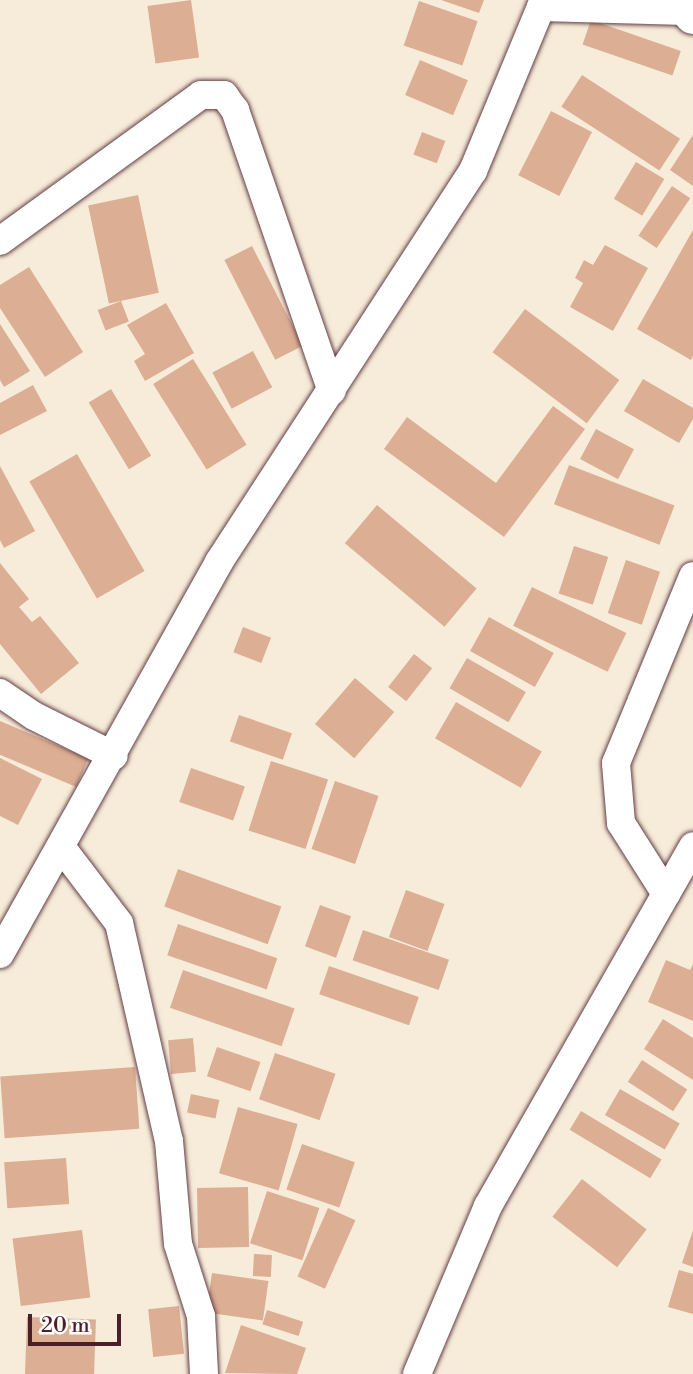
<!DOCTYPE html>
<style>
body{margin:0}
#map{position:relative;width:693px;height:1374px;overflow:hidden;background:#f7ecd9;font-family:"Libre Bodoni",serif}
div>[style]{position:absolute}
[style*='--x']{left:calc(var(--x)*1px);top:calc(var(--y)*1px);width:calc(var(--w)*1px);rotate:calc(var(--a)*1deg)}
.building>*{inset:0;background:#dcae93;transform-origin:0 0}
.roads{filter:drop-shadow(0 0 2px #643e45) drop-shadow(0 0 2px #643e45)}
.street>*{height:28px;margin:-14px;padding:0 14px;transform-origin:14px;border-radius:14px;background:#fff}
.secondary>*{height:38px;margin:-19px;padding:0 19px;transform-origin:19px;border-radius:19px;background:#fff}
span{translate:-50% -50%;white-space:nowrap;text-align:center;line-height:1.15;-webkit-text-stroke:6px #fdfcf7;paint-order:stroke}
.scale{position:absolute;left:28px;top:1314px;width:93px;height:32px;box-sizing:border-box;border:4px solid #4a1f2b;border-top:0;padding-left:9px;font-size:21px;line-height:24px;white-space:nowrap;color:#4a1f2b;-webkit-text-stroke:5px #fdfcf7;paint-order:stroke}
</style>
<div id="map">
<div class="building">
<i style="left:191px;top:0;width:58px;height:44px;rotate:82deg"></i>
<i style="clip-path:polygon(441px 0,484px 0,479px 13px)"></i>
<i style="left:419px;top:1px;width:62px;height:47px;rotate:19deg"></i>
<i style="left:591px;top:20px;width:95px;height:26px;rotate:19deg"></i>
<i style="left:420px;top:60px;width:52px;height:38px;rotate:23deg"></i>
<i style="left:582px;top:75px;width:117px;height:38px;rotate:33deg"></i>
<i style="left:551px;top:111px;width:46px;height:72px;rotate:27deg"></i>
<i style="left:422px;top:132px;width:25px;height:24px;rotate:21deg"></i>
<i style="clip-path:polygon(693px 135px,693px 186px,670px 170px)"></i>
<i style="left:636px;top:162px;width:33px;height:43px;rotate:31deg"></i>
<i style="left:672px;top:186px;width:22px;height:60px;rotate:34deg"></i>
<i style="left:138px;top:195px;width:100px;height:51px;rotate:78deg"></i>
<i style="clip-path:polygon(693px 230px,693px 356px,691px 360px,637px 329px)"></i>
<i style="clip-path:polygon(605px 245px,648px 268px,613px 331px,570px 307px,583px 283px,575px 278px,584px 260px,593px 265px)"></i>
<i style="left:252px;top:246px;width:112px;height:31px;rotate:63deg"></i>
<i style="clip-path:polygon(29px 267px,83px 352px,45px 377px,0 308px,0 285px)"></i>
<i style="left:121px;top:301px;width:22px;height:25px;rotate:69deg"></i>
<i style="clip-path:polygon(166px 303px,194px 353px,145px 381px,134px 361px,145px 354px,127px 325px)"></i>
<i style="left:525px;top:309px;width:118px;height:54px;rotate:37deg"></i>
<i style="clip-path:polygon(0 324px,30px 371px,4px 387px,0 380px)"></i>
<i style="left:253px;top:351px;width:41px;height:46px;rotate:62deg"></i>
<i style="left:193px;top:359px;width:101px;height:47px;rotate:58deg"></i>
<i style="clip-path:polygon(643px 379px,693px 408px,693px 419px,679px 443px,624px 411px)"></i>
<i style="clip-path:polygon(33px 385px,47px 411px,0 435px,0 403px)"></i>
<i style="left:111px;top:389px;width:78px;height:26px;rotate:59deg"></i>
<i style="clip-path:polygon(553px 406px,585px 429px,504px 537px,384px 449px,407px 417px,496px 483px)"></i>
<i style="left:596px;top:429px;width:43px;height:34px;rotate:28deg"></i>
<i style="left:77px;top:454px;width:135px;height:55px;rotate:60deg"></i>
<i style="left:569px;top:465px;width:113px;height:42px;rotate:21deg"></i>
<i style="clip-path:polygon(0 466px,35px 531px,4px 548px,0 540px)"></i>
<i style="left:377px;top:505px;width:130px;height:50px;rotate:40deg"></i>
<i style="left:574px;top:546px;width:36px;height:50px;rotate:18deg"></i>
<i style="left:626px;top:560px;width:36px;height:56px;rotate:19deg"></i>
<i style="clip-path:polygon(0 563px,29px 599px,19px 607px,32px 622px,40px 616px,79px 663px,41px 694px,0 644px)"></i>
<i style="left:532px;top:587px;width:105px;height:43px;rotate:26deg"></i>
<i style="left:489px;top:617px;width:74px;height:39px;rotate:29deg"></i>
<i style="left:243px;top:627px;width:30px;height:27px;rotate:21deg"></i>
<i style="left:414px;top:654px;width:23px;height:42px;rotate:38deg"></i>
<i style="left:467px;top:658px;width:68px;height:35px;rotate:30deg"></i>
<i style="left:355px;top:678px;width:52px;height:61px;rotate:41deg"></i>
<i style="left:456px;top:702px;width:99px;height:42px;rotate:30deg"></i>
<i style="left:239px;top:715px;width:56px;height:28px;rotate:19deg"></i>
<i style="left:0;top:721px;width:96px;height:31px;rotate:23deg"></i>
<i style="clip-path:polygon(0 758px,42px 779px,18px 825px,0 816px)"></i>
<i style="left:271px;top:761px;width:60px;height:73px;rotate:18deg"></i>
<i style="left:191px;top:768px;width:57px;height:36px;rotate:19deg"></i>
<i style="left:335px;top:781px;width:46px;height:72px;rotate:19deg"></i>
<i style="left:178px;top:869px;width:110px;height:40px;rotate:20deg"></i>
<i style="left:406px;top:890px;width:41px;height:50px;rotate:20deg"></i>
<i style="left:320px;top:905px;width:33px;height:44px;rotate:20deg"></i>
<i style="left:178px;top:924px;width:105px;height:33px;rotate:19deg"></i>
<i style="left:363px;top:930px;width:91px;height:32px;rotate:19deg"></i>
<i style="clip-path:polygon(666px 960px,690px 970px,693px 964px,693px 1021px,648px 1002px)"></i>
<i style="left:329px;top:966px;width:95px;height:30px;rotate:19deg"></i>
<i style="left:183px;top:970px;width:118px;height:40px;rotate:19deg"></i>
<i style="clip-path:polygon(663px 1019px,693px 1038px,693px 1080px,644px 1049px)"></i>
<i style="left:193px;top:1038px;width:34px;height:25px;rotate:85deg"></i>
<i style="left:217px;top:1047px;width:46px;height:31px;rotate:19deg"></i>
<i style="left:275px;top:1053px;width:64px;height:49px;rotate:19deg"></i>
<i style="left:642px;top:1060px;width:54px;height:26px;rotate:33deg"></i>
<i style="left:135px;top:1067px;width:62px;height:135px;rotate:86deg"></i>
<i style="left:620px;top:1089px;width:69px;height:30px;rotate:30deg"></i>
<i style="left:191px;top:1094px;width:29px;height:19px;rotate:12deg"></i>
<i style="left:238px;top:1107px;width:62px;height:69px;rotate:16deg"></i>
<i style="left:581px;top:1111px;width:94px;height:22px;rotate:31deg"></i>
<i style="left:302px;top:1144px;width:56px;height:48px;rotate:19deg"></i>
<i style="left:66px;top:1158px;width:46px;height:62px;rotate:86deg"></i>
<i style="left:582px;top:1179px;width:82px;height:48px;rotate:38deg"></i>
<i style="left:248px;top:1187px;width:60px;height:51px;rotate:89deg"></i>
<i style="left:267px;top:1191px;width:55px;height:55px;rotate:18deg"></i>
<i style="left:328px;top:1208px;width:30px;height:75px;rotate:24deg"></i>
<i style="left:82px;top:1230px;width:68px;height:70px;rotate:83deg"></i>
<i style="clip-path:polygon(693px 1230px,693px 1267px,682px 1263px)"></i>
<i style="left:254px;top:1254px;width:18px;height:22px;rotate:3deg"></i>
<i style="clip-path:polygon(679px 1270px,693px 1274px,693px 1314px,668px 1307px)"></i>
<i style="left:212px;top:1273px;width:57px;height:40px;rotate:8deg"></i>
<i style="left:179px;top:1306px;width:48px;height:31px;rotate:84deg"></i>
<i style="left:267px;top:1310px;width:38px;height:15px;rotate:18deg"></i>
<i style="left:27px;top:1317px;width:69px;height:57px;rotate:2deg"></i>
<i style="clip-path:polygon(241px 1325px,306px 1348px,297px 1374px,225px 1373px)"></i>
</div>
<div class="roads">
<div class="street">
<i style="--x:541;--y:7;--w:145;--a:1.6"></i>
<i style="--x:0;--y:241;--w:248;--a:-36"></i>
<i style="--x:201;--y:95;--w:23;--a:0"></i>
<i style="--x:224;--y:95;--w:19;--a:54"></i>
<i style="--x:235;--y:110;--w:297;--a:71"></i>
<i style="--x:0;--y:693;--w:41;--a:34.1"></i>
<i style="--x:34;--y:716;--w:89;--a:26.6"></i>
<i style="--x:62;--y:848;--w:94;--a:52.8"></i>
<i style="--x:119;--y:923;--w:224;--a:77.1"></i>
<i style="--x:169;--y:1141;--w:103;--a:85"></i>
<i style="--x:178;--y:1244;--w:76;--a:72.3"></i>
<i style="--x:201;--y:1316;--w:58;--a:87"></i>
<i style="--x:666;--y:894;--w:84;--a:-122.4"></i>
<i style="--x:621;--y:823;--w:60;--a:-94.8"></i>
<i style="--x:616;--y:763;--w:202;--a:-67.6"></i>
<i style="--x:0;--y:954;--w:449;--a:-60.8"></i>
<i style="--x:219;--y:562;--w:466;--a:-57"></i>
<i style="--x:473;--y:171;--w:185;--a:-67.5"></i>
<i style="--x:417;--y:1374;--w:182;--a:-67.1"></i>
<i style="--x:488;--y:1206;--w:414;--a:-60.3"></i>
</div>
<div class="secondary">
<i style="--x:683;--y:0;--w:18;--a:56"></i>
</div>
</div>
<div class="scale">20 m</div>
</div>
